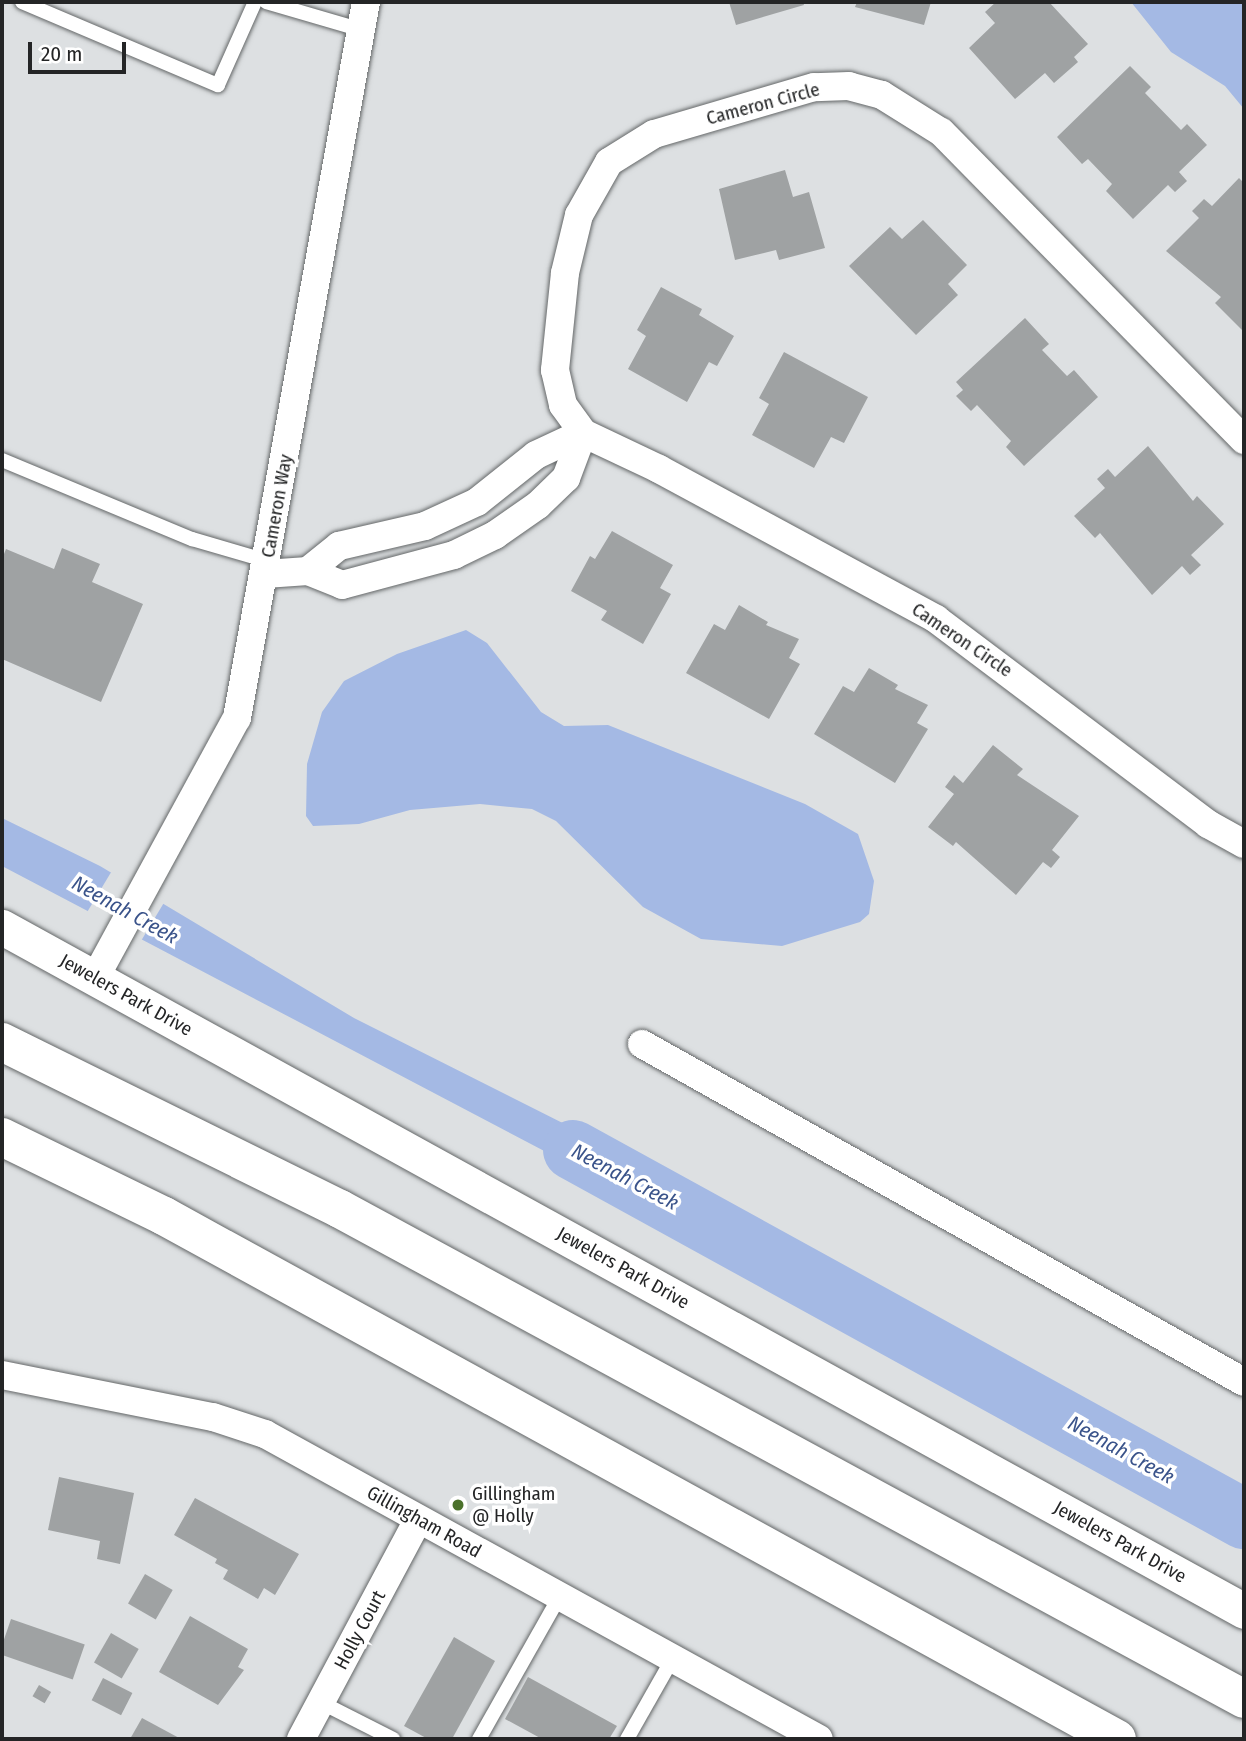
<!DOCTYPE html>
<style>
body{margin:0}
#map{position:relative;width:1246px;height:1741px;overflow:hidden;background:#dde0e2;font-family:"Fira Sans Condensed",sans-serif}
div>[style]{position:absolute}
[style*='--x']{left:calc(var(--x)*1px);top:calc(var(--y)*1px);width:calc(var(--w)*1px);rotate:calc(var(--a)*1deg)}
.water>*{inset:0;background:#a4b9e4}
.pier>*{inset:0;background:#dde0e2;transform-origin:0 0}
.river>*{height:60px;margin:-30px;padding:0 30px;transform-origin:30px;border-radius:30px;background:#a4b9e4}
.building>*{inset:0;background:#9fa2a3;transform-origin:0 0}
.roads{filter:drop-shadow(0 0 2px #646768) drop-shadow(0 0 2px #646768)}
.service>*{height:14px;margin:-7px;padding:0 7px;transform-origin:7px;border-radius:7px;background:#fff}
.minor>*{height:28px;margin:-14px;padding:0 14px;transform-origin:14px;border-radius:14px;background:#fff}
.tertiary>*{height:35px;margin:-17.5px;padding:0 17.5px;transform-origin:17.5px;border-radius:17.5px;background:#fff}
.motorway>*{height:38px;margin:-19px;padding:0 19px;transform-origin:19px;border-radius:19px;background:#fff}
.dots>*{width:19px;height:19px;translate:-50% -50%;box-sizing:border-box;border:4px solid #fff;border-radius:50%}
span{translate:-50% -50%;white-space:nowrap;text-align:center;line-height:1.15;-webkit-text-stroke:7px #fff;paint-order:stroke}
.street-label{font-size:19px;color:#242526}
.poi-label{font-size:19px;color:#242526}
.left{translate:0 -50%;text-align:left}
.water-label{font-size:21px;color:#3a538a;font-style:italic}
.frame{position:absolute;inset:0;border:4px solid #242526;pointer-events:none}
.scale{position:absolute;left:28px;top:42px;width:98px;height:32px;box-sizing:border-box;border:4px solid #242526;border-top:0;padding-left:9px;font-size:21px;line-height:24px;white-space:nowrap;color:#242526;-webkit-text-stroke:5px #fff;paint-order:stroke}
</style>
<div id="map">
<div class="water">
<i style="clip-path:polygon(1131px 2px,1244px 2px,1244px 109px,1225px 86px,1171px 52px)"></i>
<i style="clip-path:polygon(466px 630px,487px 643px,541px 712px,564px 726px,608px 725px,805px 804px,858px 834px,874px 881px,869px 914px,860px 922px,782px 946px,701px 939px,643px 907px,556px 821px,532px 809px,480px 804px,410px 810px,359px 824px,313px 826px,306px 816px,307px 764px,322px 712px,344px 681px,397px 654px)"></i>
<i style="clip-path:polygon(2px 818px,100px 866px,354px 1018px,646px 1165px,645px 1188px,611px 1186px,2px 866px)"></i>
</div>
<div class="pier">
<i style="left:113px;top:869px;width:61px;height:51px;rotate:31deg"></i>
<i style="left:568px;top:1123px;width:32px;height:41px;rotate:26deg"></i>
</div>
<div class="river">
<i style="--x:573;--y:1150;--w:766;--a:28.81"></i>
</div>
<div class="building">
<i style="clip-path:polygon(729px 2px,803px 2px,804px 5px,736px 25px)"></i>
<i style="clip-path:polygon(857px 2px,931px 2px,924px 25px,855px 7px)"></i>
<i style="clip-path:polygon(996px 2px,1049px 2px,1088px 44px,1074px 57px,1078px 62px,1054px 83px,1045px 73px,1015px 99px,969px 48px,995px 23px,985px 12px)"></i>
<i style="clip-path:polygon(1130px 66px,1151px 87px,1145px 93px,1181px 130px,1187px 124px,1207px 145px,1179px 172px,1187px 181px,1175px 192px,1168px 185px,1133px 219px,1106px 191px,1112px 184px,1088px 159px,1082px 164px,1057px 137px)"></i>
<i style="clip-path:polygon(785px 170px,793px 197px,809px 192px,825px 248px,779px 260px,776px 250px,735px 260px,719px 189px)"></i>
<i style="clip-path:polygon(1239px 178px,1244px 183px,1244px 332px,1215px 303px,1221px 297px,1166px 251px,1199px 218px,1192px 211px,1204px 199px,1212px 206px)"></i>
<i style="clip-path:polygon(923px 220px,967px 265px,948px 284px,958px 295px,916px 335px,849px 266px,890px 227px,902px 239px)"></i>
<i style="clip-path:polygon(661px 287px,702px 309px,699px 315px,734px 336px,717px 366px,709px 362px,687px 402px,628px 369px,646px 336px,637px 330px)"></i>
<i style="clip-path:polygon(1025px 318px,1049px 344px,1042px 350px,1067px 376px,1074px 370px,1098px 397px,1024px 466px,1006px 447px,1011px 441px,977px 405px,971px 411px,956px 396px,963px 390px,956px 382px)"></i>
<i style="clip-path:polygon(784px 352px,868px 397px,844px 443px,831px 437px,814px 468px,752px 435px,769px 404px,759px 398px)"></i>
<i style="clip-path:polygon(1148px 446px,1193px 501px,1197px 496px,1224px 524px,1191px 555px,1201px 565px,1190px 575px,1182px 566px,1152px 595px,1100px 533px,1095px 538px,1074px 516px,1105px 488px,1097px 479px,1108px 469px,1115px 477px)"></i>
<i style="clip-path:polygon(612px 531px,673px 565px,660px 588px,671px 594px,643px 644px,601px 620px,607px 611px,571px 591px,590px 556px,595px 559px)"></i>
<i style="clip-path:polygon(62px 548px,100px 564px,92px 582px,143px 604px,101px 702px,2px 659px,2px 559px,6px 549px,54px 569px)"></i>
<i style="clip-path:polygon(739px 605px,768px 622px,766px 625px,799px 639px,789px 658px,800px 664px,769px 719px,686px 673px,714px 624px,725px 630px)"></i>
<i style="clip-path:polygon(869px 668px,898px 685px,895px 689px,928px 705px,917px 723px,928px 729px,895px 783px,814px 734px,843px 686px,854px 692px)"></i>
<i style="clip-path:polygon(993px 745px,1023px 769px,1017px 775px,1079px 816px,1052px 850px,1060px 857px,1051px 868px,1043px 862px,1016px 895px,956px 842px,953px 846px,928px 827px,954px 794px,945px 787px,954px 775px,963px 783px)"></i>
<i style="clip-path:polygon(59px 1477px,134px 1493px,120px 1564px,97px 1559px,100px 1541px,48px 1530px)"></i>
<i style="clip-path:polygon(195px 1498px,299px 1554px,275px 1595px,264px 1588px,258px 1599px,223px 1579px,228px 1570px,215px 1563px,217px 1559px,174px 1535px)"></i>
<i style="left:145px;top:1574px;width:32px;height:34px;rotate:30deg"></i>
<i style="clip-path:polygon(190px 1616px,248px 1649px,238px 1667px,244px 1670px,218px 1705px,159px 1672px)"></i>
<i style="left:11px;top:1619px;width:78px;height:37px;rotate:19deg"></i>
<i style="left:111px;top:1633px;width:32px;height:34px;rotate:30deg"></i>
<i style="clip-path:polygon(454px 1637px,495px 1661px,452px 1739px,428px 1739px,404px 1726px)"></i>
<i style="clip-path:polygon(528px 1677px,617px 1726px,609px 1739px,542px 1739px,505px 1719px)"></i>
<i style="left:103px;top:1678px;width:33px;height:25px;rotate:27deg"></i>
<i style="left:39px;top:1685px;width:14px;height:13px;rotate:30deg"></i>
<i style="clip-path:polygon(142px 1718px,181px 1739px,130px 1739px)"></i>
</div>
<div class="roads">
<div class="service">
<i style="--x:22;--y:2;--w:213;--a:23"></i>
<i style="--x:218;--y:85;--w:91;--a:-66"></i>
<i style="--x:266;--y:2;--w:100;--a:16.3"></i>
<i style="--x:2;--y:460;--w:206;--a:22.6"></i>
<i style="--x:192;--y:539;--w:78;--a:16.3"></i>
<i style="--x:322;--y:1703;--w:80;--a:26.9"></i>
<i style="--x:479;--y:1739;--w:164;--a:-60.5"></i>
<i style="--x:627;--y:1739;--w:93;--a:-60.4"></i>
</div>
<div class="minor">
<i style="--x:1244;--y:440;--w:432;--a:-134.5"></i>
<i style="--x:941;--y:132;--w:70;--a:-147.9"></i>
<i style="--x:882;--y:95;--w:34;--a:-165"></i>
<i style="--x:849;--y:86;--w:35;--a:178"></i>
<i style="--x:814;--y:87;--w:167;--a:163.6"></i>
<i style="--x:654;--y:134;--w:53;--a:148.1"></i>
<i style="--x:609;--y:162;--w:61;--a:119.5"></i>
<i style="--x:579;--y:215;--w:60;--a:103.6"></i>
<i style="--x:565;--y:273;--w:98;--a:95.9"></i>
<i style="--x:555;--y:370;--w:36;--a:77"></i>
<i style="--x:563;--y:405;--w:34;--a:54"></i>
<i style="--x:583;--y:433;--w:84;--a:25.3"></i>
<i style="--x:659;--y:469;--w:315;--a:28.4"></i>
<i style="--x:936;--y:619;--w:341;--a:37"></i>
<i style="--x:1208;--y:824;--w:41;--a:29.1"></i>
<i style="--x:308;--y:571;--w:40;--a:-39"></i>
<i style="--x:339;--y:546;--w:88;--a:-13.1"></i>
<i style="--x:425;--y:526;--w:57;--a:-24.8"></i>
<i style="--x:477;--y:502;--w:75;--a:-38.5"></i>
<i style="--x:536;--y:455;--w:52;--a:-25.1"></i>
<i style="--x:265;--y:574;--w:43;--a:-4"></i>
<i style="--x:308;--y:571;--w:37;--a:22"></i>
<i style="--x:342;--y:585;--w:116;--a:-15"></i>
<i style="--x:454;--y:555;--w:46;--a:-26"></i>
<i style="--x:495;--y:535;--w:52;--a:-34.9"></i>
<i style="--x:538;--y:505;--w:39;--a:-44"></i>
<i style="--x:566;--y:478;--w:48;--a:-69.3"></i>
<i style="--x:95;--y:978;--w:296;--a:-61.4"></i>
<i style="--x:237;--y:718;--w:728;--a:-79.79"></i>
<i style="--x:642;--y:1044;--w:690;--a:29.31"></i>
<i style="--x:2;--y:1375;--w:215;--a:11.3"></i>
<i style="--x:213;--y:1417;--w:55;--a:18.1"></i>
<i style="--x:265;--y:1434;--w:632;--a:28.83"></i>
<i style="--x:301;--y:1739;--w:248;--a:-61.9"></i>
</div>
<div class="tertiary">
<i style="--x:2;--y:927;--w:1418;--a:28.84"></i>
</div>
<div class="motorway">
<i style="--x:2;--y:1042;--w:377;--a:26.3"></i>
<i style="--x:340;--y:1209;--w:1028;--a:28.46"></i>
<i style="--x:2;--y:1137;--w:180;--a:26"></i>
<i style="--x:164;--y:1216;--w:1087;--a:28.76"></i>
</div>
</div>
<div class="dots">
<i style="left:458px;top:1505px;background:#4b712b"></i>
</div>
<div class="street-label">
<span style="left:763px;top:104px;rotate:-15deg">Cameron Circle</span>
<span style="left:277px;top:506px;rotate:-80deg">Cameron Way</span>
<span style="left:962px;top:640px;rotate:34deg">Cameron Circle</span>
<span style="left:126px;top:995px;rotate:29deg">Jewelers Park Drive</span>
<span style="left:623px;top:1268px;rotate:29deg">Jewelers Park Drive</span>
<span style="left:424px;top:1522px;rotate:29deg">Gillingham Road</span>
<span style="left:1120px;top:1542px;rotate:29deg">Jewelers Park Drive</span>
<span style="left:360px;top:1630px;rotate:-62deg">Holly Court</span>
</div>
<div class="poi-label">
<span class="left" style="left:472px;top:1505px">Gillingham<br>@ Holly</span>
</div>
<div class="water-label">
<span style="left:125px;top:910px;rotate:29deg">Neenah Creek</span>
<span style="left:625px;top:1177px;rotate:28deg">Neenah Creek</span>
<span style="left:1121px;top:1450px;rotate:29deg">Neenah Creek</span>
</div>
<div class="frame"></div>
<div class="scale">20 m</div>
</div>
